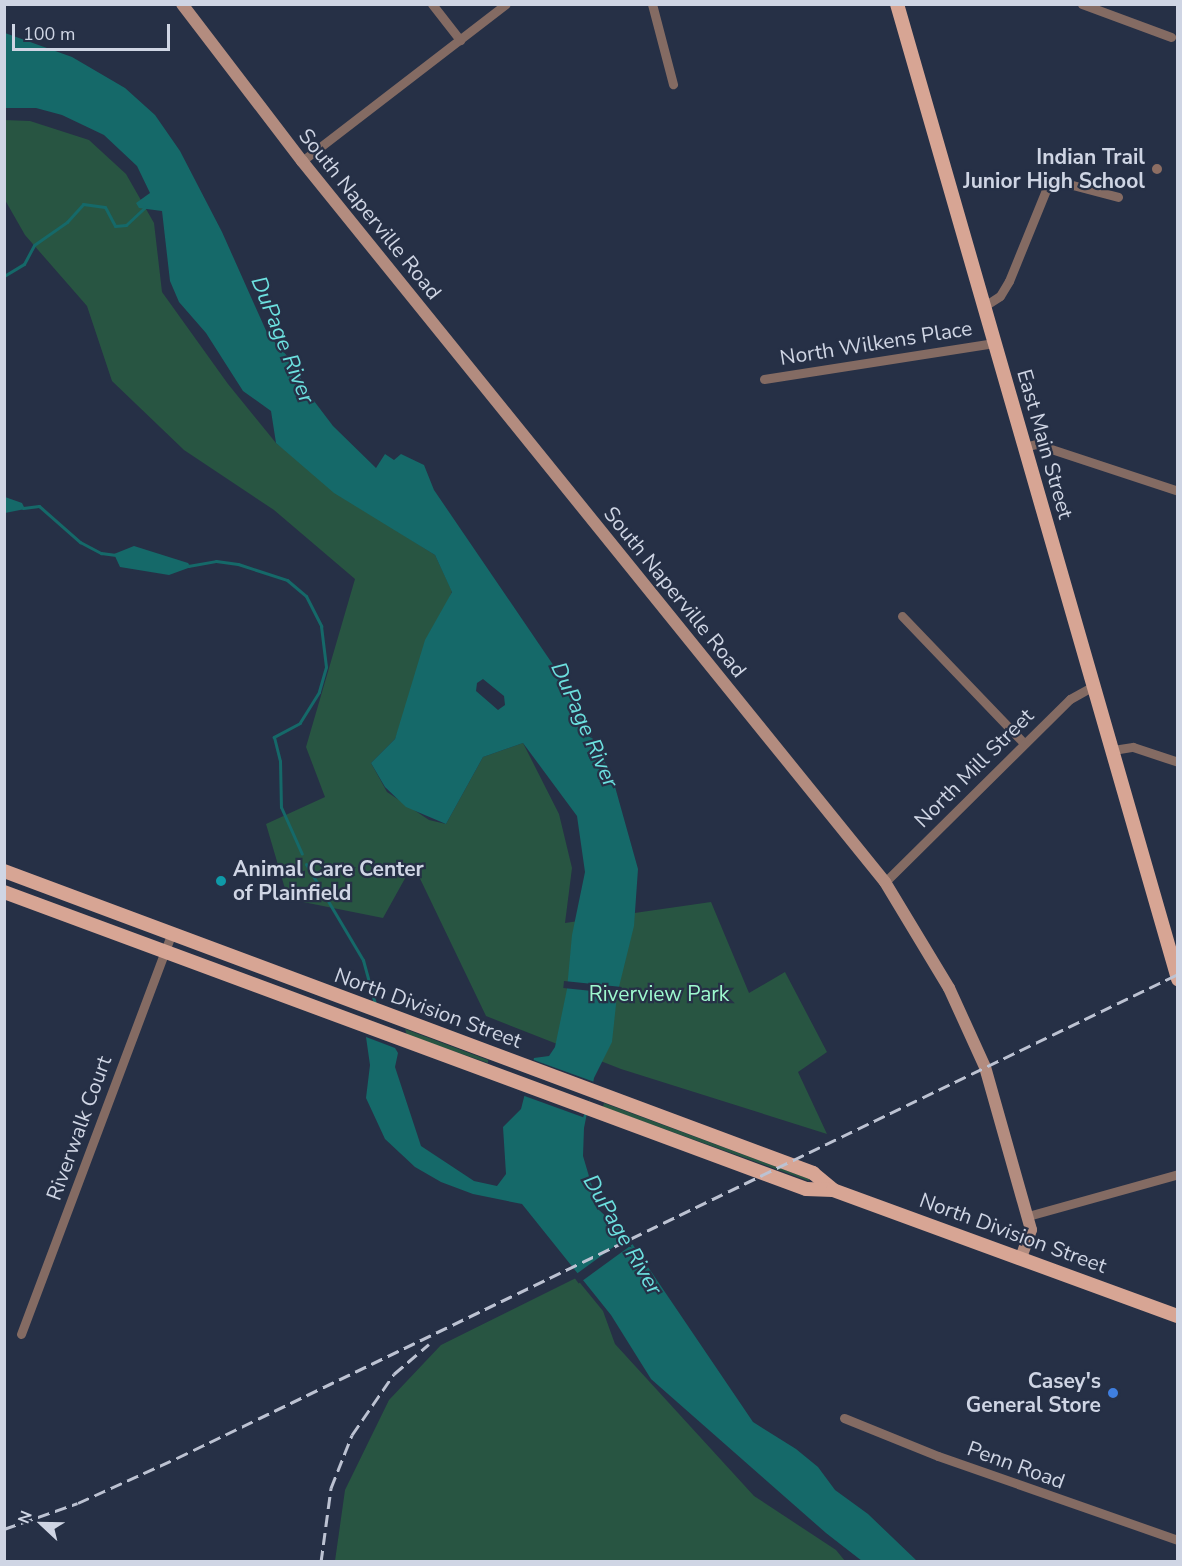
<!DOCTYPE html>
<style>
body{margin:0}
#map{position:relative;width:1182px;height:1566px;overflow:hidden;background:#263046;font-family:"Nunito Sans",sans-serif}
div>[style]{position:absolute}
[style*='--x']{left:calc(var(--x)*1px);top:calc(var(--y)*1px);width:calc(var(--w)*1px);rotate:calc(var(--a)*1deg)}
.green>*{inset:0;background:#285542}
.water>*{inset:0;background:#156969}
.pier>*{inset:0;background:#263046;transform-origin:0 0}
.stream>*{height:3px;margin:-1.5px;padding:0 1.5px;transform-origin:1.5px;border-radius:1.5px;background:#156969}
.street>*{height:9px;margin:-4.5px;padding:0 4.5px;transform-origin:4.5px;border-radius:4.5px;background:#846b63}
.secondary>*{height:12px;margin:-6px;padding:0 6px;transform-origin:6px;border-radius:6px;background:#b38c7f}
.primary>*{height:14px;margin:-7px;padding:0 7px;transform-origin:7px;border-radius:7px;background:#d7a594}
.rail>*{height:3px;margin-top:-1.5px;transform-origin:0;background:repeating-linear-gradient(90deg,#bcc2d2 0 12px,transparent 0 18px)}
.dots>*{width:16px;height:16px;translate:-50% -50%;box-sizing:border-box;border:3px solid #263046;border-radius:50%}
span{translate:-50% -50%;white-space:nowrap;text-align:center;line-height:1.15;-webkit-text-stroke:4.5px #263046;paint-order:stroke}
.poi-label{font-size:21px;color:#cfd5e4;font-weight:700}
.right{translate:-100% -50%;text-align:right}
.left{translate:0 -50%;text-align:left}
.street-label{font-size:21px;color:#cfd5e4}
.park-label{font-size:21px;color:#9ef9cf}
.water-label{font-size:22px;color:#6ce0df;font-style:italic}
.frame{position:absolute;inset:0;border:6px solid #cfd5e4;pointer-events:none}
.north{position:absolute;left:12px;top:1494px;width:60px;height:60px;-webkit-text-stroke:4px #263046;paint-order:stroke;rotate:292deg;font-size:16px;font-weight:700;line-height:24px;text-align:center;color:#cfd5e4}
.north::after{content:'';display:block;margin:auto;width:21px;height:27px;background:#cfd5e4;clip-path:polygon(50% 0,100% 100%,50% 72%,0 100%)}
.scale{position:absolute;left:12px;top:24px;width:158px;height:27px;box-sizing:border-box;border:3px solid #cfd5e4;border-top:0;padding-left:8px;font-size:18px;line-height:21px;white-space:nowrap;color:#cfd5e4;-webkit-text-stroke:4px #263046;paint-order:stroke}
</style>
<div id="map">
<div class="green">
<i style="clip-path:polygon(4px 120px,30px 121px,89px 140px,126px 174px,154px 223px,162px 292px,228px 384px,276px 443px,353px 503px,435px 555px,452px 591px,395px 739px,371px 763px,387px 792px,429px 820px,446px 824px,483px 757px,523px 743px,559px 814px,572px 868px,565px 923px,711px 902px,749px 993px,785px 972px,827px 1052px,798px 1072px,827px 1134px,621px 1069px,486px 1016px,413px 864px,383px 918px,288px 899px,266px 824px,325px 797px,306px 747px,355px 579px,274px 510px,184px 450px,112px 381px,87px 306px,25px 235px,5px 200px)"></i>
<i style="clip-path:polygon(405px 1029px,488px 1060px,488px 1063px,407px 1035px)"></i>
<i style="clip-path:polygon(604px 1103px,809px 1179px,809px 1181px,603px 1107px)"></i>
<i style="clip-path:polygon(576px 1278px,603px 1311px,615px 1344px,754px 1496px,836px 1550px,845px 1561px,335px 1561px,345px 1490px,389px 1400px,441px 1345px)"></i>
</div>
<div class="water">
<i style="clip-path:polygon(evenodd,5px 33px,72px 57px,125px 88px,155px 115px,180px 151px,222px 232px,268px 335px,290px 359px,311px 397px,333px 426px,376px 468px,385px 454px,394px 460px,401px 454px,424px 465px,434px 490px,558px 672px,612px 776px,638px 869px,634px 926px,617px 995px,612px 1042px,594px 1078px,584px 1128px,583px 1156px,599px 1210px,627px 1236px,753px 1422px,796px 1449px,818px 1467px,835px 1490px,868px 1514px,917px 1561px,862px 1561px,826px 1533px,651px 1379px,611px 1315px,522px 1204px,473px 1194px,441px 1182px,415px 1167px,385px 1139px,366px 1098px,370px 1065px,366px 1037px,395px 1048px,398px 1053px,395px 1067px,421px 1146px,474px 1181px,497px 1186px,506px 1174px,503px 1127px,521px 1109px,534px 1058px,549px 1056px,555px 1047px,567px 989px,572px 935px,585px 872px,577px 816px,523px 743px,483px 757px,446px 824px,406px 807px,385px 787px,371px 763px,395px 739px,425px 640px,452px 592px,435px 555px,334px 493px,276px 443px,271px 411px,243px 391px,206px 333px,179px 302px,170px 281px,162px 211px,139px 208px,136px 203px,150px 193px,137px 166px,104px 135px,62px 115px,36px 108px,5px 108px,5px 33px,483px 679px,504px 696px,505px 705px,498px 710px,476px 691px,477px 683px,483px 679px)"></i>
<i style="clip-path:polygon(5px 497px,22px 503px,25px 509px,5px 513px)"></i>
<i style="clip-path:polygon(134px 546px,188px 563px,191px 567px,169px 575px,120px 567px,114px 554px)"></i>
</div>
<div class="pier">
<i style="left:564px;top:981px;width:58px;height:7px;rotate:6deg"></i>
<i style="left:531px;top:1059px;width:69px;height:37px;rotate:20deg"></i>
<i style="left:630px;top:1235px;width:9px;height:70px;rotate:54deg"></i>
</div>
<div class="stream">
<i style="--x:4;--y:276;--w:23;--a:-31"></i>
<i style="--x:24;--y:264;--w:21;--a:-62"></i>
<i style="--x:34;--y:245;--w:40;--a:-34.9"></i>
<i style="--x:67;--y:222;--w:24;--a:-48"></i>
<i style="--x:83;--y:204;--w:22;--a:8"></i>
<i style="--x:105;--y:207;--w:21;--a:62"></i>
<i style="--x:115;--y:226;--w:11;--a:-5"></i>
<i style="--x:126;--y:225;--w:26;--a:-43"></i>
<i style="--x:23;--y:508;--w:16;--a:-7"></i>
<i style="--x:39;--y:506;--w:55;--a:41.3"></i>
<i style="--x:80;--y:542;--w:24;--a:28"></i>
<i style="--x:101;--y:553;--w:15;--a:8"></i>
<i style="--x:188;--y:566;--w:28;--a:-10"></i>
<i style="--x:216;--y:561;--w:22;--a:8"></i>
<i style="--x:238;--y:564;--w:52;--a:18.1"></i>
<i style="--x:287;--y:580;--w:25;--a:40"></i>
<i style="--x:306;--y:596;--w:34;--a:63"></i>
<i style="--x:321;--y:626;--w:41;--a:83"></i>
<i style="--x:326;--y:667;--w:26;--a:106"></i>
<i style="--x:319;--y:692;--w:36;--a:122"></i>
<i style="--x:300;--y:723;--w:30;--a:152"></i>
<i style="--x:274;--y:737;--w:25;--a:76"></i>
<i style="--x:280;--y:761;--w:46;--a:88.8"></i>
<i style="--x:281;--y:807;--w:51;--a:65.9"></i>
<i style="--x:306;--y:864;--w:112;--a:59.3"></i>
<i style="--x:363;--y:960;--w:46;--a:74.7"></i>
</div>
<div class="street">
<i style="--x:432;--y:4;--w:46;--a:52.1"></i>
<i style="--x:652;--y:4;--w:83;--a:75.3"></i>
<i style="--x:1082;--y:4;--w:95;--a:20.3"></i>
<i style="--x:302;--y:161;--w:257;--a:-37.6"></i>
<i style="--x:983;--y:307;--w:20;--a:-33"></i>
<i style="--x:1000;--y:296;--w:17;--a:-59"></i>
<i style="--x:1009;--y:281;--w:98;--a:-67.9"></i>
<i style="--x:1046;--y:190;--w:17;--a:-28"></i>
<i style="--x:1061;--y:182;--w:59;--a:14.7"></i>
<i style="--x:764;--y:379;--w:233;--a:-8.9"></i>
<i style="--x:1024;--y:447;--w:12;--a:-14"></i>
<i style="--x:1036;--y:444;--w:150;--a:18.3"></i>
<i style="--x:902;--y:616;--w:175;--a:46.2"></i>
<i style="--x:1113;--y:750;--w:20;--a:-9"></i>
<i style="--x:1133;--y:747;--w:47;--a:18.4"></i>
<i style="--x:885;--y:882;--w:260;--a:-44.7"></i>
<i style="--x:1070;--y:699;--w:26;--a:-29"></i>
<i style="--x:1028;--y:1216;--w:156;--a:-15.6"></i>
<i style="--x:21;--y:1334;--w:427;--a:-69.4"></i>
<i style="--x:844;--y:1418;--w:101;--a:22"></i>
<i style="--x:938;--y:1456;--w:254;--a:19.3"></i>
</div>
<div class="secondary">
<i style="--x:182;--y:4;--w:198;--a:52.6"></i>
<i style="--x:302;--y:161;--w:927;--a:51.04"></i>
<i style="--x:885;--y:882;--w:124;--a:58.9"></i>
<i style="--x:949;--y:988;--w:87;--a:65.5"></i>
<i style="--x:985;--y:1067;--w:169;--a:74.2"></i>
<i style="--x:1031;--y:1230;--w:30;--a:110"></i>
</div>
<div class="primary">
<i style="--x:897;--y:4;--w:1015;--a:73.92"></i>
<i style="--x:4;--y:871;--w:864;--a:20.47"></i>
<i style="--x:813;--y:1173;--w:26;--a:40"></i>
<i style="--x:4;--y:892;--w:855;--a:20.32"></i>
<i style="--x:806;--y:1189;--w:27;--a:2"></i>
<i style="--x:833;--y:1190;--w:367;--a:20.1"></i>
</div>
<div class="rail">
<i style="--x:4;--y:1529;--w:78;--a:-19.4"></i>
<i style="--x:78;--y:1503;--w:109;--a:-24.4"></i>
<i style="--x:177;--y:1458;--w:1112;--a:-25.8"></i>
<i style="--x:321;--y:1562;--w:75;--a:-82.3"></i>
<i style="--x:331;--y:1488;--w:57;--a:-68.4"></i>
<i style="--x:352;--y:1435;--w:74;--a:-55.5"></i>
<i style="--x:394;--y:1374;--w:46;--a:-40.6"></i>
</div>
<div class="dots">
<i style="left:1157px;top:169px;background:#8d6e63"></i>
<i style="left:221px;top:881px;background:#0f9aa8"></i>
<i style="left:1113px;top:1393px;background:#3f7fe0"></i>
</div>
<div class="poi-label">
<span class="right" style="left:1145px;top:169px">Indian Trail<br>Junior High School</span>
<span class="left" style="left:233px;top:881px">Animal Care Center<br>of Plainfield</span>
<span class="right" style="left:1101px;top:1393px">Casey's<br>General Store</span>
</div>
<div class="street-label">
<span style="left:370px;top:214px;rotate:51deg">South Naperville Road</span>
<span style="left:876px;top:343px;rotate:-9deg">North Wilkens Place</span>
<span style="left:1045px;top:444px;rotate:74deg">East Main Street</span>
<span style="left:675px;top:592px;rotate:51deg">South Naperville Road</span>
<span style="left:974px;top:768px;rotate:-45deg">North Mill Street</span>
<span style="left:428px;top:1008px;rotate:20deg">North Division Street</span>
<span style="left:79px;top:1128px;rotate:-70deg">Riverwalk Court</span>
<span style="left:1013px;top:1233px;rotate:20deg">North Division Street</span>
<span style="left:1016px;top:1465px;rotate:20deg">Penn Road</span>
</div>
<div class="park-label">
<span style="left:659px;top:994px">Riverview Park</span>
</div>
<div class="water-label">
<span style="left:282px;top:340px;rotate:68deg">DuPage River</span>
<span style="left:584px;top:725px;rotate:66deg">DuPage River</span>
<span style="left:622px;top:1235px;rotate:60deg">DuPage River</span>
</div>
<div class="frame"></div>
<div class="north">N</div>
<div class="scale">100 m</div>
</div>
